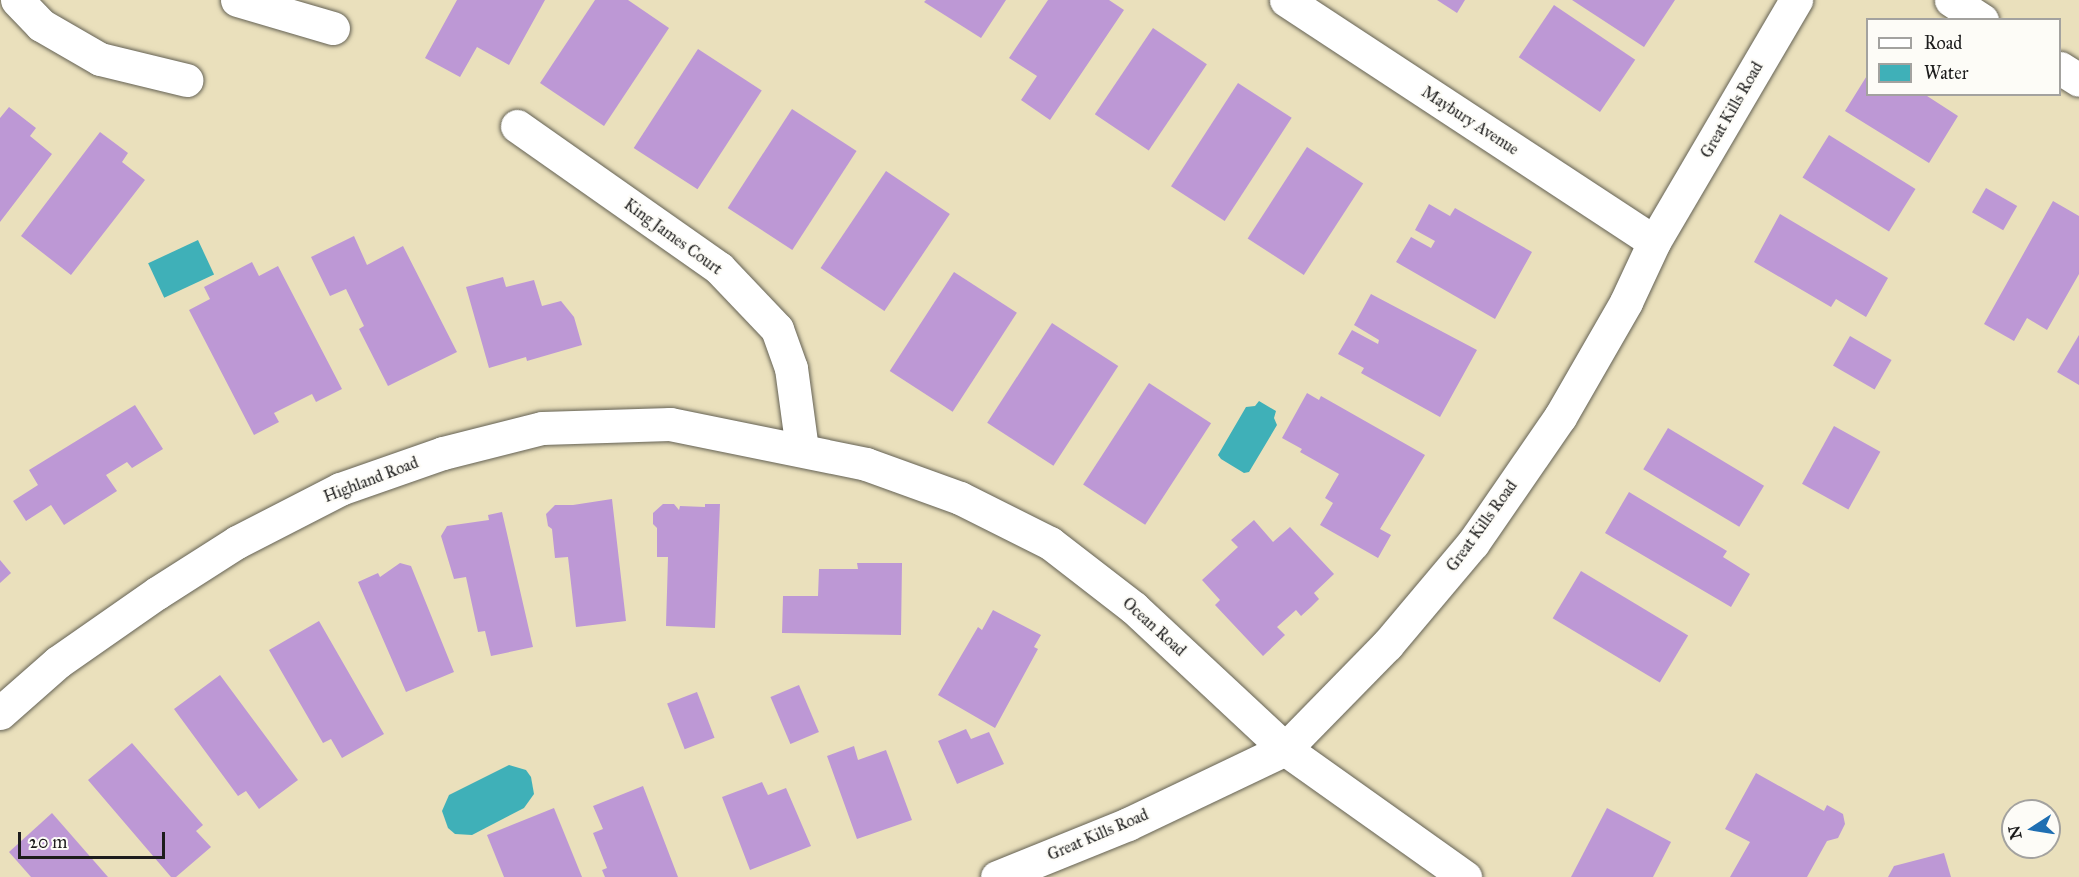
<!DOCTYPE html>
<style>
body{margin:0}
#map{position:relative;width:2079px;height:877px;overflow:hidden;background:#eae0bc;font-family:"IM FELL Great Primer",serif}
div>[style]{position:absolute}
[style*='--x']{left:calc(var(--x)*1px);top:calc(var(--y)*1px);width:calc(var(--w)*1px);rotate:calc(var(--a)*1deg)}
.water>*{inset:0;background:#3fb0b8;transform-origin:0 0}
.building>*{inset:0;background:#bd98d5;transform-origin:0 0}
.roads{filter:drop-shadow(0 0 2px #646154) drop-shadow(0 0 2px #646154)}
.minor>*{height:33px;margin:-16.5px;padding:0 16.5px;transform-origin:16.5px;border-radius:16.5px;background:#fff}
span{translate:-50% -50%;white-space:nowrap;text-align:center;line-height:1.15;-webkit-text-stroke:4.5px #fdfcf7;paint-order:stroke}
.street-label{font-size:16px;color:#1c1c1c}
.legend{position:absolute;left:1866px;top:18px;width:195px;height:78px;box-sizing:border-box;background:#fdfcf7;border:2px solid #a3a29f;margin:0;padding:8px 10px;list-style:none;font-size:18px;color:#1c1c1c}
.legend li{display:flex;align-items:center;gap:12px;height:30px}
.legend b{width:30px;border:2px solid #a3a29f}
.north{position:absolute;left:2001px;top:799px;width:60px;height:60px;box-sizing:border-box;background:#fdfcf7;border:2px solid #a3a29f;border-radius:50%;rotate:258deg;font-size:16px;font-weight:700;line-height:24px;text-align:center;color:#1c1c1c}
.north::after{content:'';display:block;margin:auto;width:21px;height:27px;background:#1f6fb2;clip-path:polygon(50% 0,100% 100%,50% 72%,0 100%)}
.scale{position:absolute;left:18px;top:832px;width:147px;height:27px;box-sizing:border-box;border:3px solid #1c1c1c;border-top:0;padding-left:8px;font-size:18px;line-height:21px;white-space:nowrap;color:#1c1c1c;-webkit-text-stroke:4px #fdfcf7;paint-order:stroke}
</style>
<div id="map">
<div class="water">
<i style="left:198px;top:240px;width:38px;height:55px;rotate:65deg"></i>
<i style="clip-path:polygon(1259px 401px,1276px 411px,1274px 418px,1277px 425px,1249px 472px,1244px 473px,1221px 459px,1218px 455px,1246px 407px,1255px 406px)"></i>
<i style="clip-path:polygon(509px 765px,526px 770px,531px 777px,534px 794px,524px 808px,472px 835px,455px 834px,448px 828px,442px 811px,449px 795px)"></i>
</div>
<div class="building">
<i style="clip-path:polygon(457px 0,545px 0,509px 65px,477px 47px,460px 77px,425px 58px)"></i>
<i style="clip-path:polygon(595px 0,628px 0,669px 28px,604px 126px,540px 83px)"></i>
<i style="clip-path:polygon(926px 0,1006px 0,981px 38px,924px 2px)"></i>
<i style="clip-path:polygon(1048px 0,1109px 0,1124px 10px,1050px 120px,1021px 100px,1037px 76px,1009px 58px)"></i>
<i style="clip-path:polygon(1437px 0,1465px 0,1457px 13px)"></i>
<i style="clip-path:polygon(1572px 0,1675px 0,1644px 47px)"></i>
<i style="left:1554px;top:5px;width:98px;height:63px;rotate:34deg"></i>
<i style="left:1153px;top:28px;width:65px;height:104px;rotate:34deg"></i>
<i style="left:698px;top:49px;width:76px;height:118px;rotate:33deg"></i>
<i style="clip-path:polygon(1868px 74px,1868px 94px,1924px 94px,1958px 116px,1929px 163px,1845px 111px)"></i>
<i style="left:1238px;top:83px;width:64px;height:123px;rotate:33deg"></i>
<i style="clip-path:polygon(9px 107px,36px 128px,30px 136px,52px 154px,0 222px,0 118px)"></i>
<i style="left:792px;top:109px;width:77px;height:118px;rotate:33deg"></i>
<i style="clip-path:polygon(100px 132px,128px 153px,122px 162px,145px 180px,71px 275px,21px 236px)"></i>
<i style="left:1829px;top:135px;width:102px;height:50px;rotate:32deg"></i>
<i style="left:1307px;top:147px;width:67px;height:109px;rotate:33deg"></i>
<i style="left:886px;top:171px;width:77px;height:117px;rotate:34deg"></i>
<i style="left:1986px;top:188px;width:36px;height:28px;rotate:30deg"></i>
<i style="clip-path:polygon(2053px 201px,2079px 216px,2079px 274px,2047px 330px,2027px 318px,2014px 341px,1984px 324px)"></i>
<i style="clip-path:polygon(1429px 204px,1450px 216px,1455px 208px,1532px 252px,1495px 319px,1396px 262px,1411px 237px,1431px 248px,1435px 241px,1415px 230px)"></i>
<i style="clip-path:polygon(1780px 214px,1888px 278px,1866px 317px,1836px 299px,1831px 307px,1754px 262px)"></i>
<i style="clip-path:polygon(354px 236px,367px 265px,403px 246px,457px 352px,388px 386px,359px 329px,364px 326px,346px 289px,330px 296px,311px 257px)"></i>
<i style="clip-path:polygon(252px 262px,259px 276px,278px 266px,342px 389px,316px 402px,312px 394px,274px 413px,279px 422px,254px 435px,189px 310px,210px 299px,204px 287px)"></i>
<i style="left:954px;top:272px;width:75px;height:118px;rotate:33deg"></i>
<i style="clip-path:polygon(503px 277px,506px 287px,534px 280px,542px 306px,561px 301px,574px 317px,582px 345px,527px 361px,526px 357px,489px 368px,466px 287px)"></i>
<i style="clip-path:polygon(1371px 294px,1477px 350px,1440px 417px,1361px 373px,1364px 368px,1338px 354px,1352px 330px,1378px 344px,1379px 340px,1354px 325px)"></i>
<i style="left:1052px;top:323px;width:79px;height:119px;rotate:33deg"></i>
<i style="clip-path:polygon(2079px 335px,2079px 385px,2057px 372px)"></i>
<i style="left:1850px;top:336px;width:48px;height:34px;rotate:30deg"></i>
<i style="left:1149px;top:383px;width:74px;height:121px;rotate:33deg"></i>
<i style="clip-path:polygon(1307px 393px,1319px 400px,1321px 396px,1425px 455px,1380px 529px,1391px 535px,1378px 558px,1320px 525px,1333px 503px,1325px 498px,1339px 474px,1300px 452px,1302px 449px,1282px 438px)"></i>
<i style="clip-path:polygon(135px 405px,163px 449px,132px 468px,127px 462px,106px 475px,117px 491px,64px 525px,51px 505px,26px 521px,13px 501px,38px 485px,29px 470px)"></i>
<i style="left:1834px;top:426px;width:53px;height:66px;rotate:29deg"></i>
<i style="left:1668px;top:428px;width:112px;height:48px;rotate:31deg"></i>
<i style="clip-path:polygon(1629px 492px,1727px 551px,1723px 557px,1750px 574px,1731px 607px,1605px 533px)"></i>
<i style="clip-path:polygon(612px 499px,626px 621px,576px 627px,568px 557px,555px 558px,552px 529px,548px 526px,546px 514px,555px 505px,573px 505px)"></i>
<i style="clip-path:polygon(663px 504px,674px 504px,679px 510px,680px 506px,705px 507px,705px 504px,720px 504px,715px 628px,666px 626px,668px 557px,657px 557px,657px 528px,653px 524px,653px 513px)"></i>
<i style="clip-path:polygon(502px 512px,533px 647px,491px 656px,485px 631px,478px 632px,466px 577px,454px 579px,441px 536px,447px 526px,489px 520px,488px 515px)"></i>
<i style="clip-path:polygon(1254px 520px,1273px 542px,1290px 527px,1334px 574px,1314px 593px,1319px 599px,1311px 607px,1301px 616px,1296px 610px,1277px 627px,1285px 635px,1263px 656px,1215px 605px,1220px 600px,1202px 580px,1238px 547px,1231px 540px)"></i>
<i style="clip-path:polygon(0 560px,11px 573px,0 583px)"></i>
<i style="clip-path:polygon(400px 563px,411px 566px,454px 672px,406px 692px,358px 582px,378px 573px,380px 577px)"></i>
<i style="clip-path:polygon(857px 563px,902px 563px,901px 635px,782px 633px,783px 596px,818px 596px,819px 569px,858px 569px)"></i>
<i style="left:1581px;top:571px;width:125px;height:55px;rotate:31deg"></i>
<i style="clip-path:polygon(993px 610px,1041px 635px,1034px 647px,1038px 649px,995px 728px,938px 695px,978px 627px,982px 630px)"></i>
<i style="clip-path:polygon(319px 621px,384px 734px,342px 758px,331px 739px,323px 743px,269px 650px)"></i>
<i style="clip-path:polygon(220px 675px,298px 780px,259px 809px,246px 791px,238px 796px,174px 709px)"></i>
<i style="left:799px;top:685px;width:51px;height:31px;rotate:67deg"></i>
<i style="left:697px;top:692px;width:49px;height:32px;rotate:69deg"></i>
<i style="clip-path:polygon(966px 729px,971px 739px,989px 732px,1004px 764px,957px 784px,938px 741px)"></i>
<i style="clip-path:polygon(132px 743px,203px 825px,196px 831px,211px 847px,176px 877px,171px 877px,88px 780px)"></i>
<i style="clip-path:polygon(854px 746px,858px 760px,886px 750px,912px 820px,857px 839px,827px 756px)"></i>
<i style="clip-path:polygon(1756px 773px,1824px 811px,1827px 805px,1843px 814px,1845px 824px,1838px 838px,1827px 841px,1807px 877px,1730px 877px,1750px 842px,1725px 829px)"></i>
<i style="clip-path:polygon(762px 782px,768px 795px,786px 788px,811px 846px,750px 870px,722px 797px)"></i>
<i style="clip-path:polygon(643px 786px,678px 877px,605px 877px,602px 870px,607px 868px,593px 833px,603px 829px,593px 806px)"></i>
<i style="clip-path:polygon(554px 808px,582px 877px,504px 877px,487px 835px)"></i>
<i style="clip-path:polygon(1607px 808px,1671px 842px,1653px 877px,1571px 877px)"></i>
<i style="clip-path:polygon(52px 813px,108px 877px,31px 877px,9px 852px)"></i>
<i style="clip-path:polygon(1944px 853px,1951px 877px,1888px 877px,1894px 866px)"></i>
</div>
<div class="roads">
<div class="minor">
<i style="--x:17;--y:0;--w:35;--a:46"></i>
<i style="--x:41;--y:25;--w:68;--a:30"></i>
<i style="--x:100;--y:59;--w:89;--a:13.7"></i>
<i style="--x:237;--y:0;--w:100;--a:16.3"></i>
<i style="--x:1286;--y:0;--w:440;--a:33.3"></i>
<i style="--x:1951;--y:0;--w:37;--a:33"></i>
<i style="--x:2060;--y:68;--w:22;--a:32"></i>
<i style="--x:517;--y:126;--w:247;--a:35.1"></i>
<i style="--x:719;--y:268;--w:84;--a:46.4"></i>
<i style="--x:777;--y:329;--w:41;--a:70.3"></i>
<i style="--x:791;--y:368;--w:82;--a:82.3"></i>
<i style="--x:0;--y:713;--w:77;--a:-41.3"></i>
<i style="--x:58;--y:662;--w:121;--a:-34.9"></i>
<i style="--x:157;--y:593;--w:95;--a:-32.5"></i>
<i style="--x:237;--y:542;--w:116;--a:-27.2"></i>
<i style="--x:340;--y:489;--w:109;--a:-19.3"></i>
<i style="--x:443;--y:453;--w:102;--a:-14.2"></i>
<i style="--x:542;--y:428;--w:128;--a:-1.8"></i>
<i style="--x:670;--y:424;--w:200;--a:11.5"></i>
<i style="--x:866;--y:464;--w:100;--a:19.9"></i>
<i style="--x:960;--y:498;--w:101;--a:26.6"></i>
<i style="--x:1050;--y:543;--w:106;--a:37.7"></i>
<i style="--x:1134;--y:608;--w:207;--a:43"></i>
<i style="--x:1285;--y:749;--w:221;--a:35.4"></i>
<i style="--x:997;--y:877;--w:141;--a:-22"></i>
<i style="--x:1128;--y:824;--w:174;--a:-25.5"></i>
<i style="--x:1285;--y:749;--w:146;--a:-45.6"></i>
<i style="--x:1387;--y:645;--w:133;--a:-49.9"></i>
<i style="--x:1473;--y:543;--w:153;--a:-55.4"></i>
<i style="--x:1560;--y:417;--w:133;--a:-60.1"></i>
<i style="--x:1626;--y:302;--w:66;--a:-65"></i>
<i style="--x:1654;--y:242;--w:281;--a:-59.6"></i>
</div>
</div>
<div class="street-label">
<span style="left:1732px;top:110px;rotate:-60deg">Great Kills Road</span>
<span style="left:1470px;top:121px;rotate:33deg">Maybury Avenue</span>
<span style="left:673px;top:237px;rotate:36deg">King James Court</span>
<span style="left:371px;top:480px;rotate:-21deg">Highland Road</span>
<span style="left:1482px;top:526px;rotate:-54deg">Great Kills Road</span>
<span style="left:1154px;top:627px;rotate:42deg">Ocean Road</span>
<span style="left:1098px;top:835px;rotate:-23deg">Great Kills Road</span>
</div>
<ul class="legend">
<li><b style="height:8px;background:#fff"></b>Road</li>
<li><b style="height:16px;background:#3fb0b8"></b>Water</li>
</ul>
<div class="north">N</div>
<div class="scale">20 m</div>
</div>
